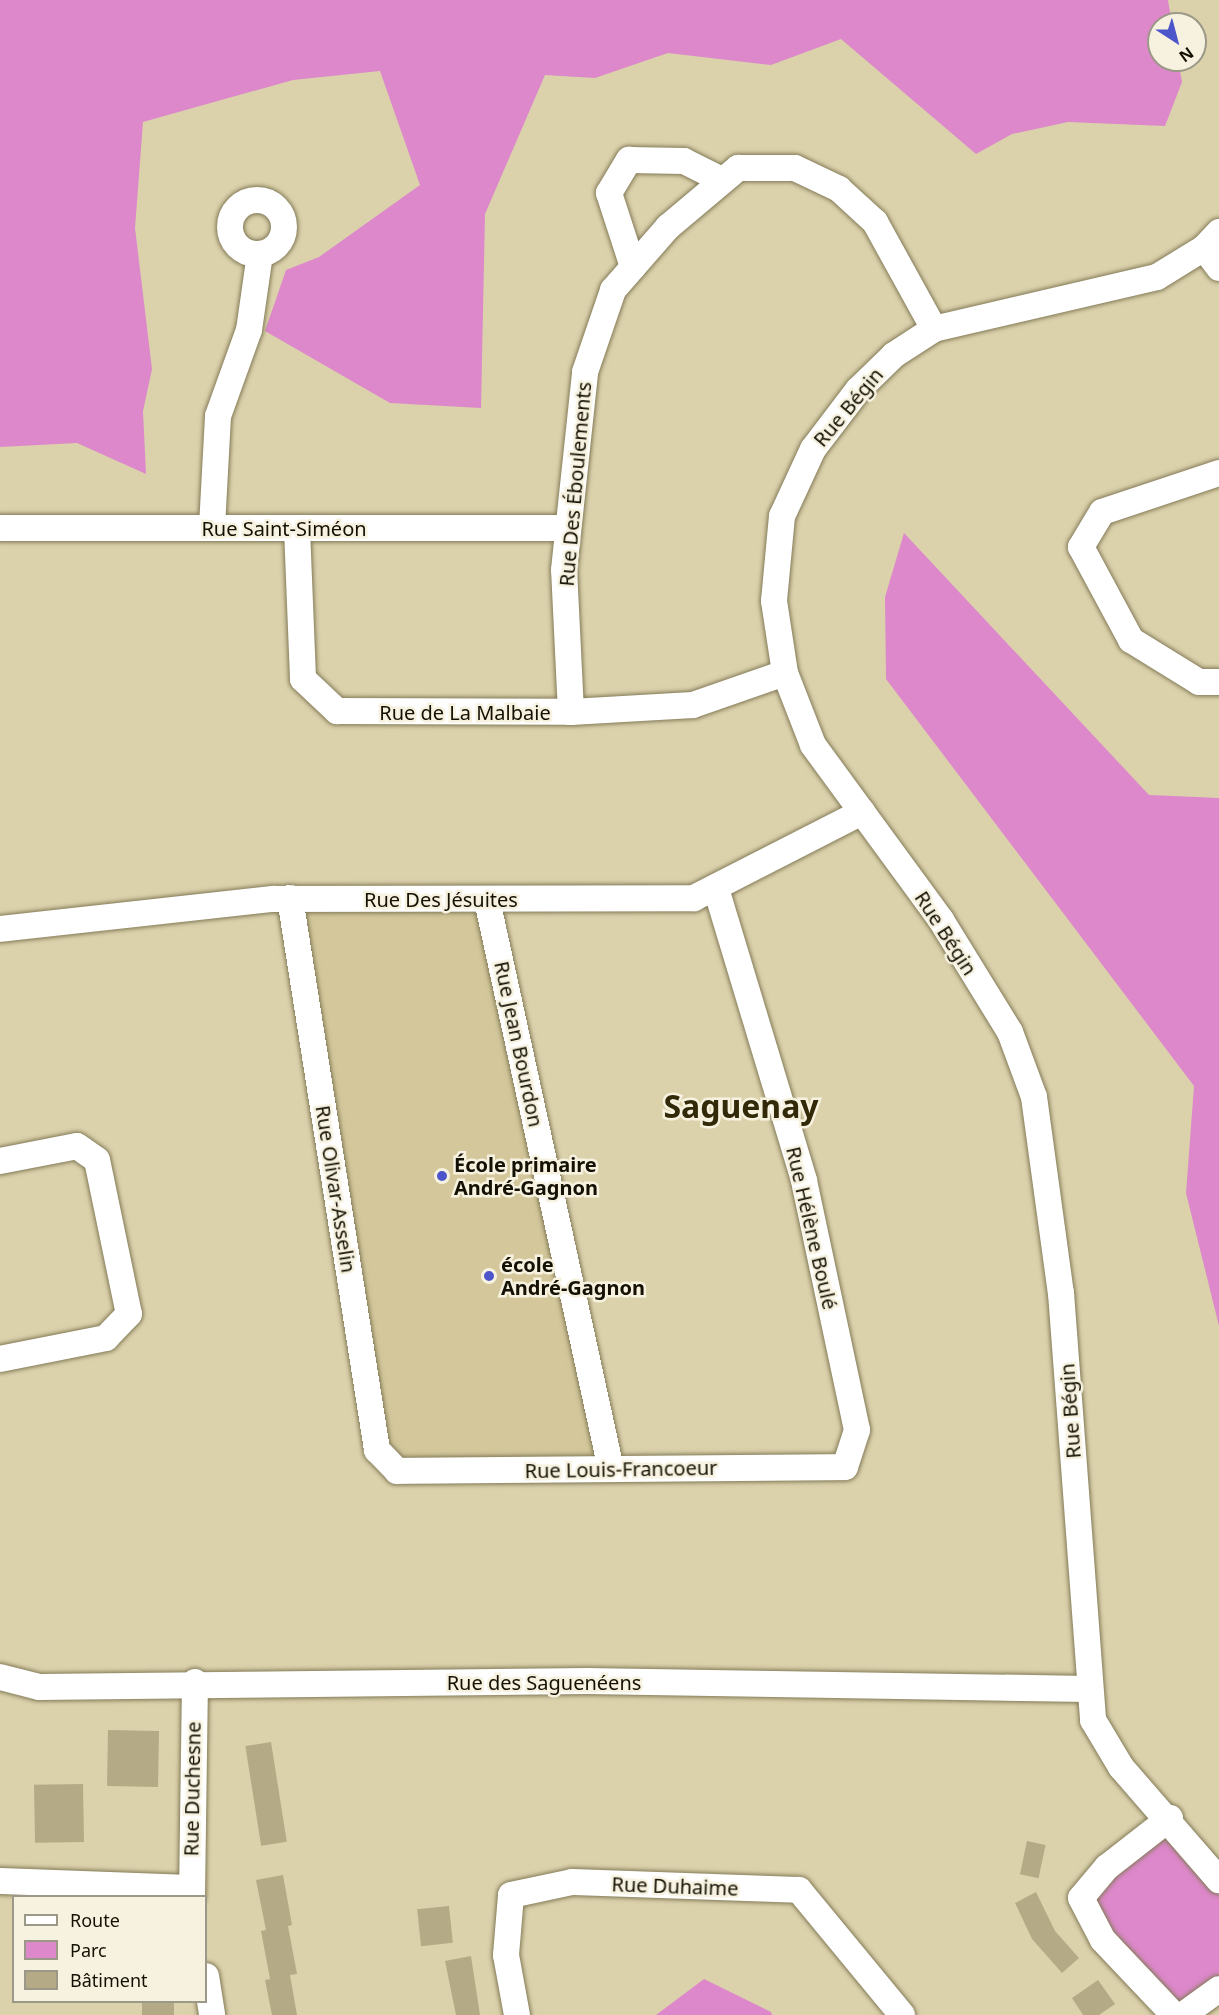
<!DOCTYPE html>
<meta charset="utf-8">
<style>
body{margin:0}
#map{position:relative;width:1219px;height:2015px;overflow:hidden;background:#dbd2ac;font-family:"Noto Sans",sans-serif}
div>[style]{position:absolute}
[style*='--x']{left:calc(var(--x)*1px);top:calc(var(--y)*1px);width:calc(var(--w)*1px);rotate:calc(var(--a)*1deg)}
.built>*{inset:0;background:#d3c79b}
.green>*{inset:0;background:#dc88ca}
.building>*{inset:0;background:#b4ab86;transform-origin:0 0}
.roads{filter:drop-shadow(0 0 2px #847b58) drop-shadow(0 0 2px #847b58)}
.minor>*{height:26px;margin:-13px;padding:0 13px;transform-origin:13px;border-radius:13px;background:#fff}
.minor>.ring{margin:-13px;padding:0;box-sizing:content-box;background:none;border:26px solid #fff;border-radius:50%}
.dots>*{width:16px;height:16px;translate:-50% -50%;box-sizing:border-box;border:3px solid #f7f2e0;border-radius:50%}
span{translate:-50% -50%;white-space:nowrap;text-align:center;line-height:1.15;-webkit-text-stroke:5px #f7f2e0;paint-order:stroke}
.street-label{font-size:20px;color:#141104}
.poi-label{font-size:20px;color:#141104;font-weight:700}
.left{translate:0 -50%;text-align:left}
.town-label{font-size:32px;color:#312907;font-weight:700}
.legend{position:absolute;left:12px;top:1895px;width:195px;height:108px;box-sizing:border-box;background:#f7f2e0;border:2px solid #9c9888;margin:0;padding:8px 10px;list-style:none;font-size:18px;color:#141104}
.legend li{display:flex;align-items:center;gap:12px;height:30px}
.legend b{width:30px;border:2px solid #9c9888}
.north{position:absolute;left:1147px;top:12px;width:60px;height:60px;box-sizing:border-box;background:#f7f2e0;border:2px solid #9c9888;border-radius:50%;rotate:144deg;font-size:16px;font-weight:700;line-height:24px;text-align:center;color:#141104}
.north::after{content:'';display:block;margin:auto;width:21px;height:27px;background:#4d55cb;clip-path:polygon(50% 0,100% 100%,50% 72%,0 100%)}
</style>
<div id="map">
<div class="built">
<i style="clip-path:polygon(488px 899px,614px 1471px,391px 1467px,288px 907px)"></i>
</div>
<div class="green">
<i style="clip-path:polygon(0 0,1168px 0,1172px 24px,1159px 24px,1159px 60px,1178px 60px,1182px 82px,1165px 126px,1068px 122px,1012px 134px,976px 154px,841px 39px,771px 65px,668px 53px,595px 78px,545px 75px,485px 214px,481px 408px,390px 403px,265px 331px,286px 270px,319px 257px,420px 185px,380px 71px,293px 80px,143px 122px,135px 228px,152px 369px,143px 411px,146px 474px,77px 443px,0 447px)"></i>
<i style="clip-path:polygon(904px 533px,1149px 795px,1219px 798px,1219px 1326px,1186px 1193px,1194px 1086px,886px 679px,885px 597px)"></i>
<i style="clip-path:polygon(1170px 1818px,1219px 1880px,1219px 1989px,1183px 2015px,1081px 1898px)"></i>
<i style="clip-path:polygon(704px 1979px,771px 2012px,772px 2015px,656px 2015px)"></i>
</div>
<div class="building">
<i style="left:108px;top:1730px;width:51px;height:56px;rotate:1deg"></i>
<i style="left:271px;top:1742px;width:101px;height:26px;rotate:81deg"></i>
<i style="left:83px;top:1784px;width:58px;height:49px;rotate:89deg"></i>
<i style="left:1027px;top:1841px;width:19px;height:34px;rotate:12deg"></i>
<i style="clip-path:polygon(283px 1875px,292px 1925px,288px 1926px,297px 1974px,290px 1975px,297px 2015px,272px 2015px,265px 1980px,270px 1979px,261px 1931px,266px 1930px,256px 1880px)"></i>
<i style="clip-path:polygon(1036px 1892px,1055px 1931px,1079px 1958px,1062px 1973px,1032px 1939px,1015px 1903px)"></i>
<i style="left:449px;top:1906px;width:37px;height:32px;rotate:84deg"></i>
<i style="clip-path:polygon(471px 1956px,480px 2015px,456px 2015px,445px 1961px)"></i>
<i style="clip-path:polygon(1098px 1980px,1115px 2004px,1099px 2015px,1083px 2015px,1072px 1998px)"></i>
<i style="left:142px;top:2001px;width:32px;height:14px"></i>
</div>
<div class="roads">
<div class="minor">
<i class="ring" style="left:230px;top:200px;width:28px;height:28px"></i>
<i style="--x:1219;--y:232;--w:22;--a:133"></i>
<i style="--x:1204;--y:248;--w:55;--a:148.3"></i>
<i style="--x:1157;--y:277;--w:229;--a:166.9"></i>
<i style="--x:934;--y:329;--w:48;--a:147"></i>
<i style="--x:894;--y:355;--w:50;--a:135.8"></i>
<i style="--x:858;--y:390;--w:74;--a:127.3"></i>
<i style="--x:813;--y:449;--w:74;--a:114.8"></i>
<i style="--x:782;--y:516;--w:85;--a:95.4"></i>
<i style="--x:774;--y:601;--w:73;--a:81.3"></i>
<i style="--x:785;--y:673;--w:77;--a:68.7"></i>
<i style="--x:813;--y:745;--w:217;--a:53.8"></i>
<i style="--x:941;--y:920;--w:132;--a:58.4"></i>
<i style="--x:1010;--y:1032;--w:69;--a:69.7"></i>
<i style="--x:1034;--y:1097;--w:198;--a:82.2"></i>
<i style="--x:1061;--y:1293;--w:428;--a:85.7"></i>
<i style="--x:1093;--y:1720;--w:55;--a:59.2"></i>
<i style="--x:1121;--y:1767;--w:150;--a:49.1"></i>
<i style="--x:1204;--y:248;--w:25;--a:53"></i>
<i style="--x:633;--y:267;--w:78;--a:-108"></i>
<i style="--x:609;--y:193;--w:39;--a:-59"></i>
<i style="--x:629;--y:160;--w:55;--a:1"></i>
<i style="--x:684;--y:161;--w:42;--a:26.6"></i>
<i style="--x:1219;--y:473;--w:123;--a:161.6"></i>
<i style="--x:1102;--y:512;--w:41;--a:121"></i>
<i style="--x:1081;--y:547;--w:106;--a:61.7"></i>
<i style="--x:1131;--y:640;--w:80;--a:31.7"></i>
<i style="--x:1199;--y:682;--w:20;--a:0"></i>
<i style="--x:212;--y:527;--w:111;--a:-86.9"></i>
<i style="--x:218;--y:416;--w:91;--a:-70.2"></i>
<i style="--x:249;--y:330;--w:77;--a:-81.8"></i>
<i style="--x:0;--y:528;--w:567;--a:0"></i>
<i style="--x:297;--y:529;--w:150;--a:87.7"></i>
<i style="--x:303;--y:679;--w:47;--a:43.3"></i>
<i style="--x:337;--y:711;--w:234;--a:0.2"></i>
<i style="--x:571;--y:712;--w:122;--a:-3.3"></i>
<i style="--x:693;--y:705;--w:97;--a:-19.2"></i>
<i style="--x:571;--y:712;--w:142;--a:-92.8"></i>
<i style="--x:564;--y:570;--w:199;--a:-83.9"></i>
<i style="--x:585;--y:372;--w:87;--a:-71.1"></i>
<i style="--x:613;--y:290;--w:84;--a:-48.9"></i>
<i style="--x:668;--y:227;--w:92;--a:-40.1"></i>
<i style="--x:738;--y:168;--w:57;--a:0"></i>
<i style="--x:795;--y:168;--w:49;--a:25.5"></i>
<i style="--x:839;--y:189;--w:49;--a:42.5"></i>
<i style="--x:875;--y:222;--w:122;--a:61.1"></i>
<i style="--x:290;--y:898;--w:559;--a:81.04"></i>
<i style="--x:377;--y:1450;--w:29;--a:46"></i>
<i style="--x:397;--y:1471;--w:448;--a:-0.5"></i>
<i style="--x:845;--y:1467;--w:39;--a:-72"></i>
<i style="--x:857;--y:1430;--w:256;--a:-102"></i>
<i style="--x:804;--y:1180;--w:305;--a:-106.8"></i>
<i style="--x:487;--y:900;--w:582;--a:77.71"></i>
<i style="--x:0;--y:929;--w:275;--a:-6.3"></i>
<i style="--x:273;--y:899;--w:421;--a:-0.1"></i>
<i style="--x:694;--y:898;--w:189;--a:-27.1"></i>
<i style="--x:0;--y:1161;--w:78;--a:-11"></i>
<i style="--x:77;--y:1146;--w:24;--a:35"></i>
<i style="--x:97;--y:1160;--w:157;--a:78.3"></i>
<i style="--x:129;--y:1314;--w:33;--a:134"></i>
<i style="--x:106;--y:1338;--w:108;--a:168.8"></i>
<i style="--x:0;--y:1677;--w:40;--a:14.4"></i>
<i style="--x:39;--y:1687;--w:548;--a:-0.63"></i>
<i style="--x:587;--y:1681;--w:502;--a:0.91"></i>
<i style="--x:1170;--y:1818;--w:80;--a:142.1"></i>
<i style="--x:1107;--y:1867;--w:40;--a:130"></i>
<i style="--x:1081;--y:1898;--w:47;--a:62.4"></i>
<i style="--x:1103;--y:1940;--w:103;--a:46.6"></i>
<i style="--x:0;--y:1881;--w:191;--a:2.1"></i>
<i style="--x:192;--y:1896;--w:214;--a:-89.2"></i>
<i style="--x:206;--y:1976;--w:39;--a:81"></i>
<i style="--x:517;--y:2015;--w:61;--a:-100.4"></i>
<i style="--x:506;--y:1955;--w:60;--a:-85.2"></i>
<i style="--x:511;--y:1895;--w:62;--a:-12"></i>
<i style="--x:572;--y:1882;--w:227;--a:2"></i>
<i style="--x:799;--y:1890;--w:162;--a:50.5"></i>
<i style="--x:1183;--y:2015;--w:44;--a:-35.8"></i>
</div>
</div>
<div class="dots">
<i style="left:442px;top:1176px;background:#4d55cb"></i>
<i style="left:489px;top:1276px;background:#4d55cb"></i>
</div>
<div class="street-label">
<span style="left:848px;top:407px;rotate:-50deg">Rue Bégin</span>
<span style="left:575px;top:484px;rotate:-85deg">Rue Des Éboulements</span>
<span style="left:284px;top:528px">Rue Saint-Siméon</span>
<span style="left:465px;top:712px">Rue de La Malbaie</span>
<span style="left:441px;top:899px">Rue Des Jésuites</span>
<span style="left:946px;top:933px;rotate:57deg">Rue Bégin</span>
<span style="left:519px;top:1044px;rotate:78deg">Rue Jean Bourdon</span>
<span style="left:336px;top:1189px;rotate:81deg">Rue Olivar-Asselin</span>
<span style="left:812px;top:1228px;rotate:77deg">Rue Hélène Boulé</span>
<span style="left:1070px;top:1411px;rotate:-94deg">Rue Bégin</span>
<span style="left:621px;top:1469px;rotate:-1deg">Rue Louis-Francoeur</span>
<span style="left:544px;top:1682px">Rue des Saguenéens</span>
<span style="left:192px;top:1789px;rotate:-89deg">Rue Duchesne</span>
<span style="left:675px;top:1886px;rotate:2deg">Rue Duhaime</span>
</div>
<div class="poi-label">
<span class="left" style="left:454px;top:1176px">École primaire<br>André-Gagnon</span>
<span class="left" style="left:501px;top:1276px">école<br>André-Gagnon</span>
</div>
<div class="town-label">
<span style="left:741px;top:1106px">Saguenay</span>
</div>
<ul class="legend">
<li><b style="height:8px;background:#fff"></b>Route</li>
<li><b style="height:16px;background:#dc88ca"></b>Parc</li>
<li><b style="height:16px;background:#b4ab86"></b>Bâtiment</li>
</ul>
<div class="north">N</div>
</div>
